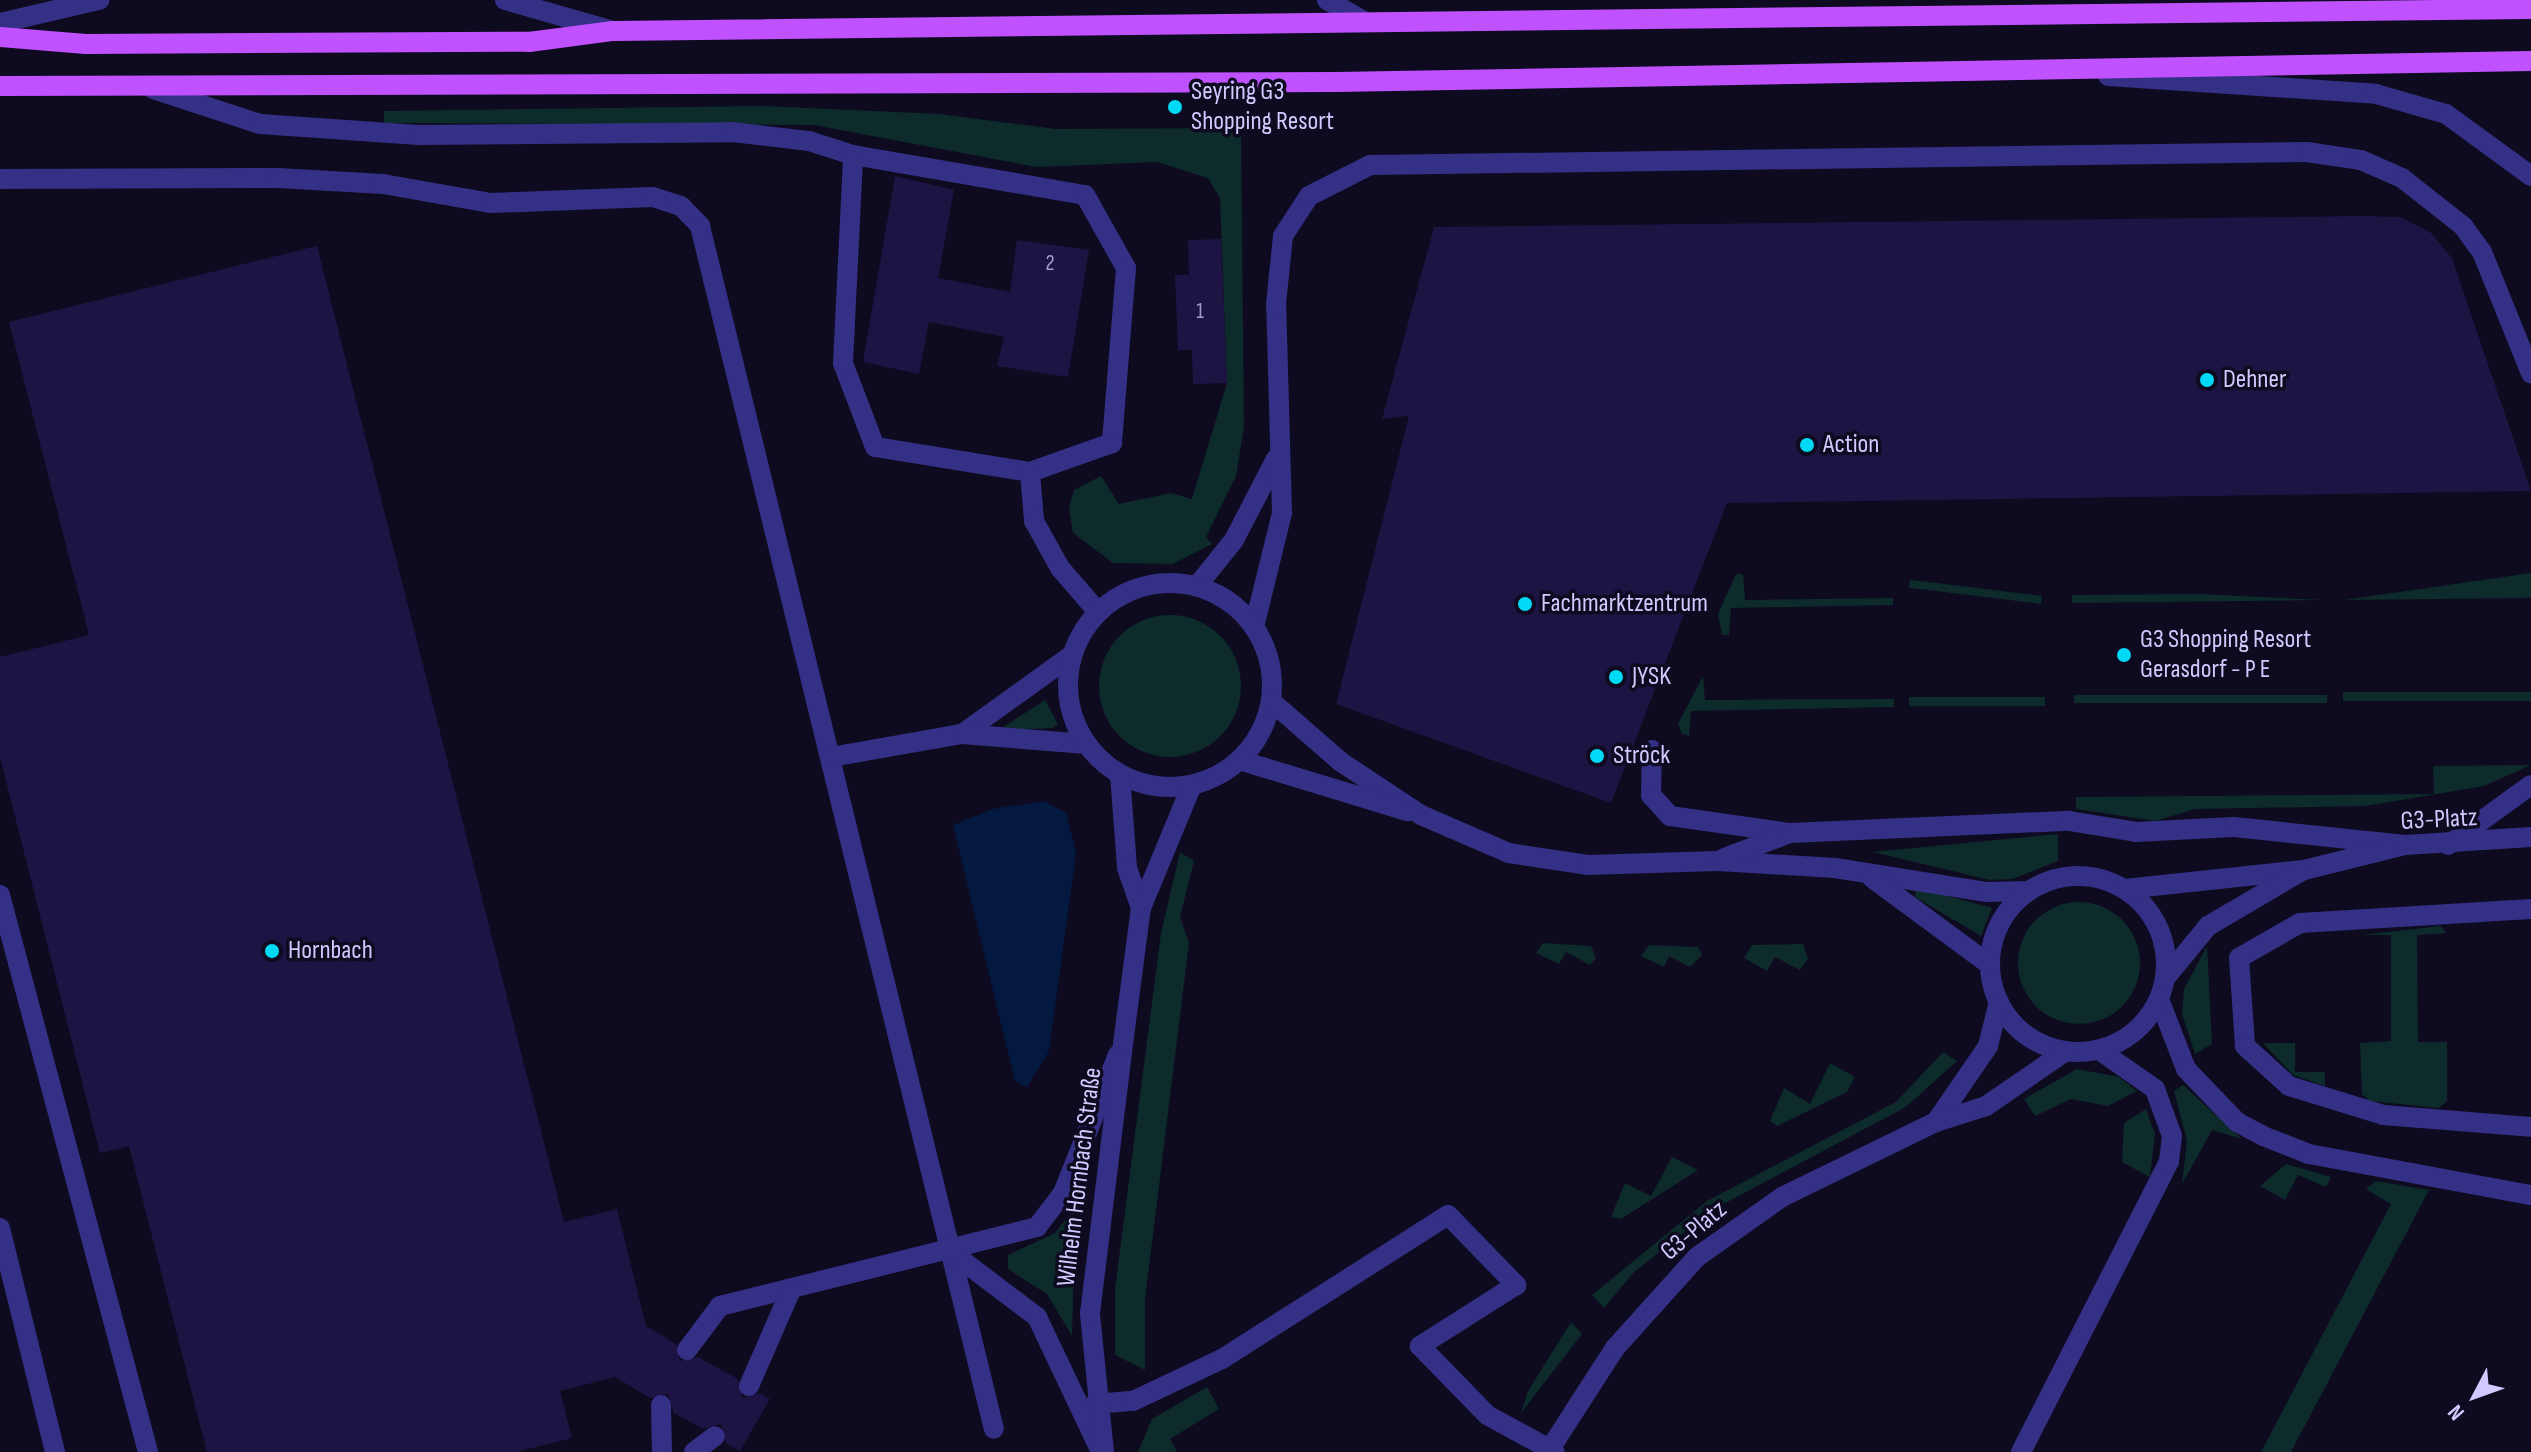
<!DOCTYPE html>
<meta charset="utf-8">
<style>
body{margin:0}
#map{position:relative;width:2531px;height:1452px;overflow:hidden;background:#0e0a20;font-family:"Sofia Sans Condensed",sans-serif}
div>[style]{position:absolute}
[style*='--x']{left:calc(var(--x)*1px);top:calc(var(--y)*1px);width:calc(var(--w)*1px);rotate:calc(var(--a)*1deg)}
.green>*{inset:0;background:#0d2b2a;transform-origin:0 0}
.round{border-radius:50%}
.water>*{inset:0;background:#041940}
.building>*{inset:0;background:#1e1443}
.service>*{height:20px;margin:-10px;padding:0 10px;transform-origin:10px;border-radius:10px;background:#343085}
.minor>*{height:20px;margin:-10px;padding:0 10px;transform-origin:10px;border-radius:10px;background:#343085}
.minor>.ring{margin:-10px;padding:0;box-sizing:content-box;background:none;border:20px solid #343085;border-radius:50%}
.primary>*{height:20px;margin:-10px;padding:0 10px;transform-origin:10px;border-radius:10px;background:#c051ff}
.dots>*{width:22px;height:22px;translate:-50% -50%;box-sizing:border-box;border:4px solid #0e0a20;border-radius:50%}
span{translate:-50% -50%;white-space:nowrap;text-align:center;line-height:1.15;-webkit-text-stroke:7px #0e0a20;paint-order:stroke}
.number-label{font-size:22px;color:#a49cd0}
.number-label span{-webkit-text-stroke-width:0}
.poi-label{font-size:26px;color:#d0caff}
.left{translate:0 -50%;text-align:left}
.street-label{font-size:26px;color:#d0caff}
.north{position:absolute;left:2435px;top:1356px;width:80px;height:80px;-webkit-text-stroke:6px #0e0a20;paint-order:stroke;rotate:229deg;font-size:22px;font-weight:700;line-height:32px;text-align:center;color:#d0caff}
.north::after{content:'';display:block;margin:auto;width:28px;height:36px;background:#d0caff;clip-path:polygon(50% 0,100% 100%,50% 72%,0 100%)}
</style>
<div id="map">
<div class="green">
<i style="clip-path:polygon(764px 106px,939px 114px,1056px 129px,1241px 128px,1244px 427px,1236px 476px,1206px 537px,1212px 544px,1173px 564px,1113px 563px,1073px 533px,1069px 508px,1074px 490px,1101px 476px,1119px 504px,1171px 493px,1192px 499px,1227px 383px,1220px 198px,1208px 178px,1157px 162px,1036px 167px,814px 125px,384px 123px,384px 111px)"></i>
<i style="clip-path:polygon(2531px 573px,2531px 598px,2344px 600px)"></i>
<i style="clip-path:polygon(1736px 574px,1743px 574px,1745px 600px,1893px 598px,1893px 605px,1731px 608px,1729px 635px,1722px 635px,1718px 614px)"></i>
<i style="clip-path:polygon(2199px 594px,2325px 600px,2072px 603px,2072px 595px)"></i>
<i style="left:2042px;top:596px;width:8px;height:133px;rotate:97deg"></i>
<i class="round" style="left:1099px;top:615px;width:142px;height:142px"></i>
<i style="clip-path:polygon(1703px 676px,1705px 700px,1894px 699px,1894px 707px,1691px 711px,1689px 736px,1682px 734px,1678px 724px)"></i>
<i style="left:2531px;top:692px;width:9px;height:188px;rotate:90deg"></i>
<i style="left:2327px;top:695px;width:8px;height:253px;rotate:90deg"></i>
<i style="left:2045px;top:697px;width:9px;height:136px;rotate:90deg"></i>
<i style="clip-path:polygon(1045px 700px,1058px 724px,1052px 728px,997px 731px)"></i>
<i style="clip-path:polygon(2531px 765px,2484px 786px,2366px 806px,2195px 809px,2156px 821px,2076px 809px,2076px 797px,2434px 794px,2433px 766px)"></i>
<i style="clip-path:polygon(2058px 834px,2058px 861px,2012px 879px,1990px 880px,1873px 852px)"></i>
<i style="clip-path:polygon(1180px 852px,1194px 861px,1180px 917px,1189px 943px,1145px 1299px,1145px 1370px,1115px 1355px,1115px 1289px,1161px 933px)"></i>
<i style="clip-path:polygon(1916px 887px,1992px 908px,1981px 936px,1915px 897px)"></i>
<i class="round" style="left:2018px;top:902px;width:122px;height:122px"></i>
<i style="clip-path:polygon(2441px 926px,2446px 933px,2417px 935px,2418px 1042px,2447px 1042px,2447px 1101px,2438px 1108px,2370px 1101px,2362px 1094px,2360px 1043px,2391px 1041px,2391px 935px,2361px 935px)"></i>
<i style="clip-path:polygon(1543px 943px,1591px 946px,1596px 958px,1590px 965px,1566px 952px,1559px 964px,1536px 953px)"></i>
<i style="clip-path:polygon(1803px 944px,1808px 959px,1800px 970px,1775px 957px,1767px 971px,1744px 958px,1752px 945px)"></i>
<i style="clip-path:polygon(1649px 945px,1698px 947px,1702px 955px,1690px 967px,1669px 956px,1664px 967px,1641px 956px)"></i>
<i style="clip-path:polygon(2207px 946px,2212px 1044px,2195px 1054px,2182px 1014px,2184px 989px)"></i>
<i style="clip-path:polygon(2263px 1043px,2295px 1043px,2295px 1072px,2325px 1072px,2325px 1086px,2293px 1075px)"></i>
<i style="clip-path:polygon(1943px 1052px,1957px 1061px,1906px 1107px,1712px 1210px,1633px 1273px,1604px 1308px,1592px 1295px,1707px 1201px,1896px 1102px)"></i>
<i style="clip-path:polygon(1830px 1063px,1855px 1077px,1847px 1092px,1777px 1126px,1770px 1121px,1784px 1088px,1810px 1104px)"></i>
<i style="clip-path:polygon(2077px 1069px,2119px 1077px,2137px 1091px,2108px 1106px,2071px 1099px,2035px 1116px,2024px 1099px)"></i>
<i style="clip-path:polygon(2183px 1085px,2242px 1139px,2212px 1130px,2182px 1184px,2187px 1141px,2174px 1091px)"></i>
<i style="clip-path:polygon(2146px 1109px,2155px 1134px,2150px 1177px,2122px 1162px,2124px 1123px)"></i>
<i style="clip-path:polygon(1672px 1157px,1698px 1170px,1621px 1219px,1611px 1217px,1625px 1183px,1651px 1196px)"></i>
<i style="clip-path:polygon(2286px 1164px,2331px 1177px,2326px 1187px,2298px 1175px,2285px 1200px,2260px 1186px)"></i>
<i style="clip-path:polygon(2376px 1181px,2429px 1190px,2291px 1452px,2261px 1452px,2391px 1204px,2366px 1189px)"></i>
<i style="clip-path:polygon(1081px 1200px,1074px 1258px,1072px 1336px,1047px 1294px,1008px 1269px,1008px 1255px,1055px 1233px)"></i>
<i style="clip-path:polygon(1571px 1322px,1582px 1334px,1521px 1413px,1528px 1391px)"></i>
<i style="clip-path:polygon(1207px 1387px,1219px 1409px,1170px 1439px,1177px 1452px,1138px 1452px,1152px 1419px)"></i>
</div>
<div class="water">
<i style="clip-path:polygon(1044px 801px,1066px 813px,1076px 853px,1049px 1051px,1027px 1087px,1015px 1081px,953px 825px,993px 809px)"></i>
</div>
<div class="building">
<i style="clip-path:polygon(895px 176px,954px 190px,938px 278px,1010px 292px,1017px 240px,1089px 250px,1068px 377px,997px 366px,1004px 337px,929px 322px,919px 374px,863px 362px)"></i>
<i style="clip-path:polygon(2362px 216px,2400px 217px,2430px 232px,2452px 258px,2531px 491px,1727px 503px,1611px 803px,1336px 704px,1409px 416px,1382px 419px,1434px 227px)"></i>
<i style="clip-path:polygon(1221px 239px,1227px 383px,1193px 384px,1192px 350px,1178px 350px,1175px 275px,1189px 275px,1188px 240px)"></i>
<i style="clip-path:polygon(317px 246px,564px 1222px,617px 1209px,646px 1326px,676px 1344px,680px 1361px,698px 1357px,738px 1379px,743px 1398px,760px 1393px,770px 1399px,740px 1451px,726px 1443px,721px 1424px,703px 1429px,674px 1413px,668px 1394px,650px 1398px,615px 1377px,560px 1391px,572px 1438px,516px 1452px,207px 1452px,129px 1146px,100px 1153px,0 757px,0 657px,89px 635px,9px 322px)"></i>
</div>
<div class="service">
<i style="--x:1327;--y:0;--w:40;--a:29.7"></i>
<i style="--x:153;--y:89;--w:113;--a:18.1"></i>
<i style="--x:260;--y:124;--w:159;--a:4"></i>
<i style="--x:419;--y:135;--w:313;--a:-0.5"></i>
<i style="--x:732;--y:132;--w:78;--a:6.7"></i>
<i style="--x:809;--y:141;--w:46;--a:17.7"></i>
<i style="--x:853;--y:155;--w:235;--a:9.8"></i>
<i style="--x:1085;--y:195;--w:84;--a:60.7"></i>
<i style="--x:1126;--y:268;--w:176;--a:94.6"></i>
<i style="--x:1112;--y:443;--w:87;--a:160.5"></i>
<i style="--x:1030;--y:472;--w:157;--a:-170.8"></i>
<i style="--x:875;--y:447;--w:90;--a:-110.9"></i>
<i style="--x:843;--y:363;--w:208;--a:-87.2"></i>
<i style="--x:0;--y:179;--w:278;--a:-0.2"></i>
<i style="--x:278;--y:178;--w:105;--a:3.3"></i>
<i style="--x:383;--y:184;--w:110;--a:10"></i>
<i style="--x:491;--y:203;--w:162;--a:-2.1"></i>
<i style="--x:653;--y:197;--w:29;--a:18"></i>
<i style="--x:681;--y:206;--w:28;--a:46"></i>
<i style="--x:700;--y:226;--w:1238;--a:76.27"></i>
<i style="--x:1030;--y:472;--w:49;--a:85.3"></i>
<i style="--x:1034;--y:521;--w:54;--a:61"></i>
<i style="--x:1060;--y:568;--w:58;--a:49.2"></i>
<i style="--x:1197;--y:586;--w:59;--a:-51.2"></i>
<i style="--x:1234;--y:540;--w:91;--a:-62.6"></i>
<i style="--x:1254;--y:627;--w:117;--a:-76.2"></i>
<i style="--x:1282;--y:513;--w:209;--a:-91.6"></i>
<i style="--x:1276;--y:304;--w:68;--a:-84.1"></i>
<i style="--x:1283;--y:236;--w:48;--a:-57"></i>
<i style="--x:1309;--y:196;--w:68;--a:-26.9"></i>
<i style="--x:1370;--y:165;--w:937;--a:-0.79"></i>
<i style="--x:2307;--y:152;--w:55;--a:8.4"></i>
<i style="--x:2361;--y:160;--w:45;--a:23.7"></i>
<i style="--x:2402;--y:178;--w:78;--a:38.2"></i>
<i style="--x:2463;--y:226;--w:32;--a:54"></i>
<i style="--x:2482;--y:252;--w:131;--a:68"></i>
<i style="--x:962;--y:734;--w:135;--a:-35.7"></i>
<i style="--x:1652;--y:750;--w:45;--a:91.3"></i>
<i style="--x:1651;--y:795;--w:28;--a:48"></i>
<i style="--x:1670;--y:816;--w:121;--a:8.1"></i>
<i style="--x:831;--y:757;--w:133;--a:-10"></i>
<i style="--x:962;--y:734;--w:125;--a:4.6"></i>
<i style="--x:2448;--y:845;--w:102;--a:-35.9"></i>
<i style="--x:0;--y:895;--w:576;--a:75.12"></i>
<i style="--x:2531;--y:909;--w:231;--a:176.5"></i>
<i style="--x:2300;--y:923;--w:70;--a:150.2"></i>
<i style="--x:2239;--y:958;--w:88;--a:86.1"></i>
<i style="--x:2245;--y:1046;--w:59;--a:42.3"></i>
<i style="--x:2289;--y:1086;--w:98;--a:17.1"></i>
<i style="--x:2383;--y:1115;--w:148;--a:4.6"></i>
<i style="--x:2159;--y:999;--w:75;--a:68.9"></i>
<i style="--x:2186;--y:1069;--w:74;--a:46.1"></i>
<i style="--x:2237;--y:1122;--w:30;--a:28"></i>
<i style="--x:2263;--y:1136;--w:49;--a:21.4"></i>
<i style="--x:2309;--y:1154;--w:226;--a:10.5"></i>
<i style="--x:951;--y:1252;--w:108;--a:37.1"></i>
<i style="--x:1037;--y:1317;--w:149;--a:64.6"></i>
<i style="--x:687;--y:1350;--w:55;--a:-53.1"></i>
<i style="--x:720;--y:1306;--w:327;--a:-14"></i>
<i style="--x:1037;--y:1227;--w:43;--a:-52.6"></i>
<i style="--x:1063;--y:1193;--w:149;--a:-68.3"></i>
<i style="--x:749;--y:1386;--w:105;--a:-66.4"></i>
<i style="--x:1095;--y:1404;--w:38;--a:-5"></i>
<i style="--x:1133;--y:1401;--w:98;--a:-25.3"></i>
<i style="--x:1222;--y:1359;--w:268;--a:-32.5"></i>
<i style="--x:1448;--y:1215;--w:98;--a:45.8"></i>
<i style="--x:1516;--y:1285;--w:114;--a:147.6"></i>
<i style="--x:1420;--y:1346;--w:96;--a:45.8"></i>
<i style="--x:1487;--y:1415;--w:77;--a:28.6"></i>
<i style="--x:661;--y:1405;--w:47;--a:88.8"></i>
<i style="--x:694;--y:1452;--w:26;--a:-37"></i>
<i style="--x:2021;--y:1452;--w:326;--a:-63"></i>
<i style="--x:2169;--y:1161;--w:25;--a:-83"></i>
<i style="--x:2172;--y:1136;--w:50;--a:-109.9"></i>
<i style="--x:2155;--y:1089;--w:68;--a:-145.1"></i>
</div>
<div class="minor">
<i style="--x:505;--y:0;--w:112;--a:16"></i>
<i style="--x:0;--y:23;--w:102;--a:-13.1"></i>
<i style="--x:2108;--y:76;--w:269;--a:3.8"></i>
<i style="--x:2376;--y:94;--w:73;--a:15.9"></i>
<i style="--x:2446;--y:114;--w:105;--a:36.1"></i>
<i class="ring" style="left:1068px;top:583px;width:184px;height:184px"></i>
<i style="--x:1271;--y:701;--w:93;--a:41.1"></i>
<i style="--x:1341;--y:762;--w:96;--a:33.5"></i>
<i style="--x:1421;--y:815;--w:96;--a:23.4"></i>
<i style="--x:1509;--y:853;--w:79;--a:8.7"></i>
<i style="--x:1587;--y:865;--w:131;--a:-1.7"></i>
<i style="--x:1718;--y:861;--w:117;--a:3.4"></i>
<i style="--x:1835;--y:868;--w:154;--a:9"></i>
<i style="--x:1987;--y:892;--w:41;--a:-1.4"></i>
<i style="--x:1239;--y:760;--w:176;--a:16.9"></i>
<i style="--x:1120;--y:774;--w:94;--a:85.7"></i>
<i style="--x:1127;--y:868;--w:42;--a:70.7"></i>
<i style="--x:1724;--y:858;--w:71;--a:-20.7"></i>
<i style="--x:1790;--y:833;--w:279;--a:-2.5"></i>
<i style="--x:2069;--y:821;--w:68;--a:9.3"></i>
<i style="--x:2136;--y:832;--w:98;--a:-2.9"></i>
<i style="--x:2234;--y:827;--w:172;--a:6"></i>
<i class="ring" style="left:1990px;top:876px;width:156px;height:156px"></i>
<i style="--x:1872;--y:878;--w:147;--a:36.4"></i>
<i style="--x:2125;--y:889;--w:180;--a:-6.1"></i>
<i style="--x:2304;--y:870;--w:104;--a:-13.9"></i>
<i style="--x:2405;--y:845;--w:126;--a:-3.6"></i>
<i style="--x:2167;--y:976;--w:65;--a:-50.6"></i>
<i style="--x:2208;--y:926;--w:107;--a:-30.4"></i>
<i style="--x:1936;--y:1122;--w:92;--a:-55.6"></i>
<i style="--x:1988;--y:1046;--w:45;--a:-76"></i>
<i style="--x:0;--y:1228;--w:231;--a:76.2"></i>
<i style="--x:1104;--y:1452;--w:140;--a:-95.8"></i>
<i style="--x:1090;--y:1313;--w:271;--a:-83"></i>
<i style="--x:1123;--y:1044;--w:137;--a:-82.5"></i>
<i style="--x:1141;--y:908;--w:133;--a:-67.5"></i>
<i style="--x:1548;--y:1452;--w:124;--a:-57.2"></i>
<i style="--x:1615;--y:1348;--w:122;--a:-48"></i>
<i style="--x:1697;--y:1257;--w:104;--a:-35.2"></i>
<i style="--x:1782;--y:1197;--w:171;--a:-26"></i>
<i style="--x:1936;--y:1122;--w:52;--a:-17.7"></i>
<i style="--x:1986;--y:1106;--w:97;--a:-34.5"></i>
</div>
<div class="primary">
<i style="--x:0;--y:37;--w:86;--a:4.7"></i>
<i style="--x:86;--y:44;--w:443;--a:-0.3"></i>
<i style="--x:529;--y:42;--w:85;--a:-7.5"></i>
<i style="--x:613;--y:31;--w:1918;--a:-0.66"></i>
<i style="--x:0;--y:86;--w:1336;--a:-0.17"></i>
<i style="--x:1336;--y:82;--w:1195;--a:-1.01"></i>
</div>
<div class="dots">
<i style="left:1175px;top:107px;background:#00d9f5"></i>
<i style="left:2207px;top:380px;background:#00d9f5"></i>
<i style="left:1807px;top:445px;background:#00d9f5"></i>
<i style="left:1525px;top:604px;background:#00d9f5"></i>
<i style="left:2124px;top:655px;background:#00d9f5"></i>
<i style="left:1616px;top:677px;background:#00d9f5"></i>
<i style="left:1597px;top:756px;background:#00d9f5"></i>
<i style="left:272px;top:951px;background:#00d9f5"></i>
</div>
<div class="number-label">
<span style="left:1050px;top:264px">2</span>
<span style="left:1200px;top:312px">1</span>
</div>
<div class="poi-label">
<span class="left" style="left:1191px;top:107px">Seyring G3<br>Shopping Resort</span>
<span class="left" style="left:2223px;top:380px">Dehner</span>
<span class="left" style="left:1823px;top:445px">Action</span>
<span class="left" style="left:1541px;top:604px">Fachmarktzentrum</span>
<span class="left" style="left:2140px;top:655px">G3 Shopping Resort<br>Gerasdorf - P E</span>
<span class="left" style="left:1632px;top:677px">JYSK</span>
<span class="left" style="left:1613px;top:756px">Ströck</span>
<span class="left" style="left:288px;top:951px">Hornbach</span>
</div>
<div class="street-label">
<span style="left:2439px;top:820px;rotate:-3deg">G3-Platz</span>
<span style="left:1080px;top:1177px;rotate:-83deg">Wilhelm Hornbach Straße</span>
<span style="left:1694px;top:1231px;rotate:-40deg">G3-Platz</span>
</div>
<div class="north">N</div>
</div>
